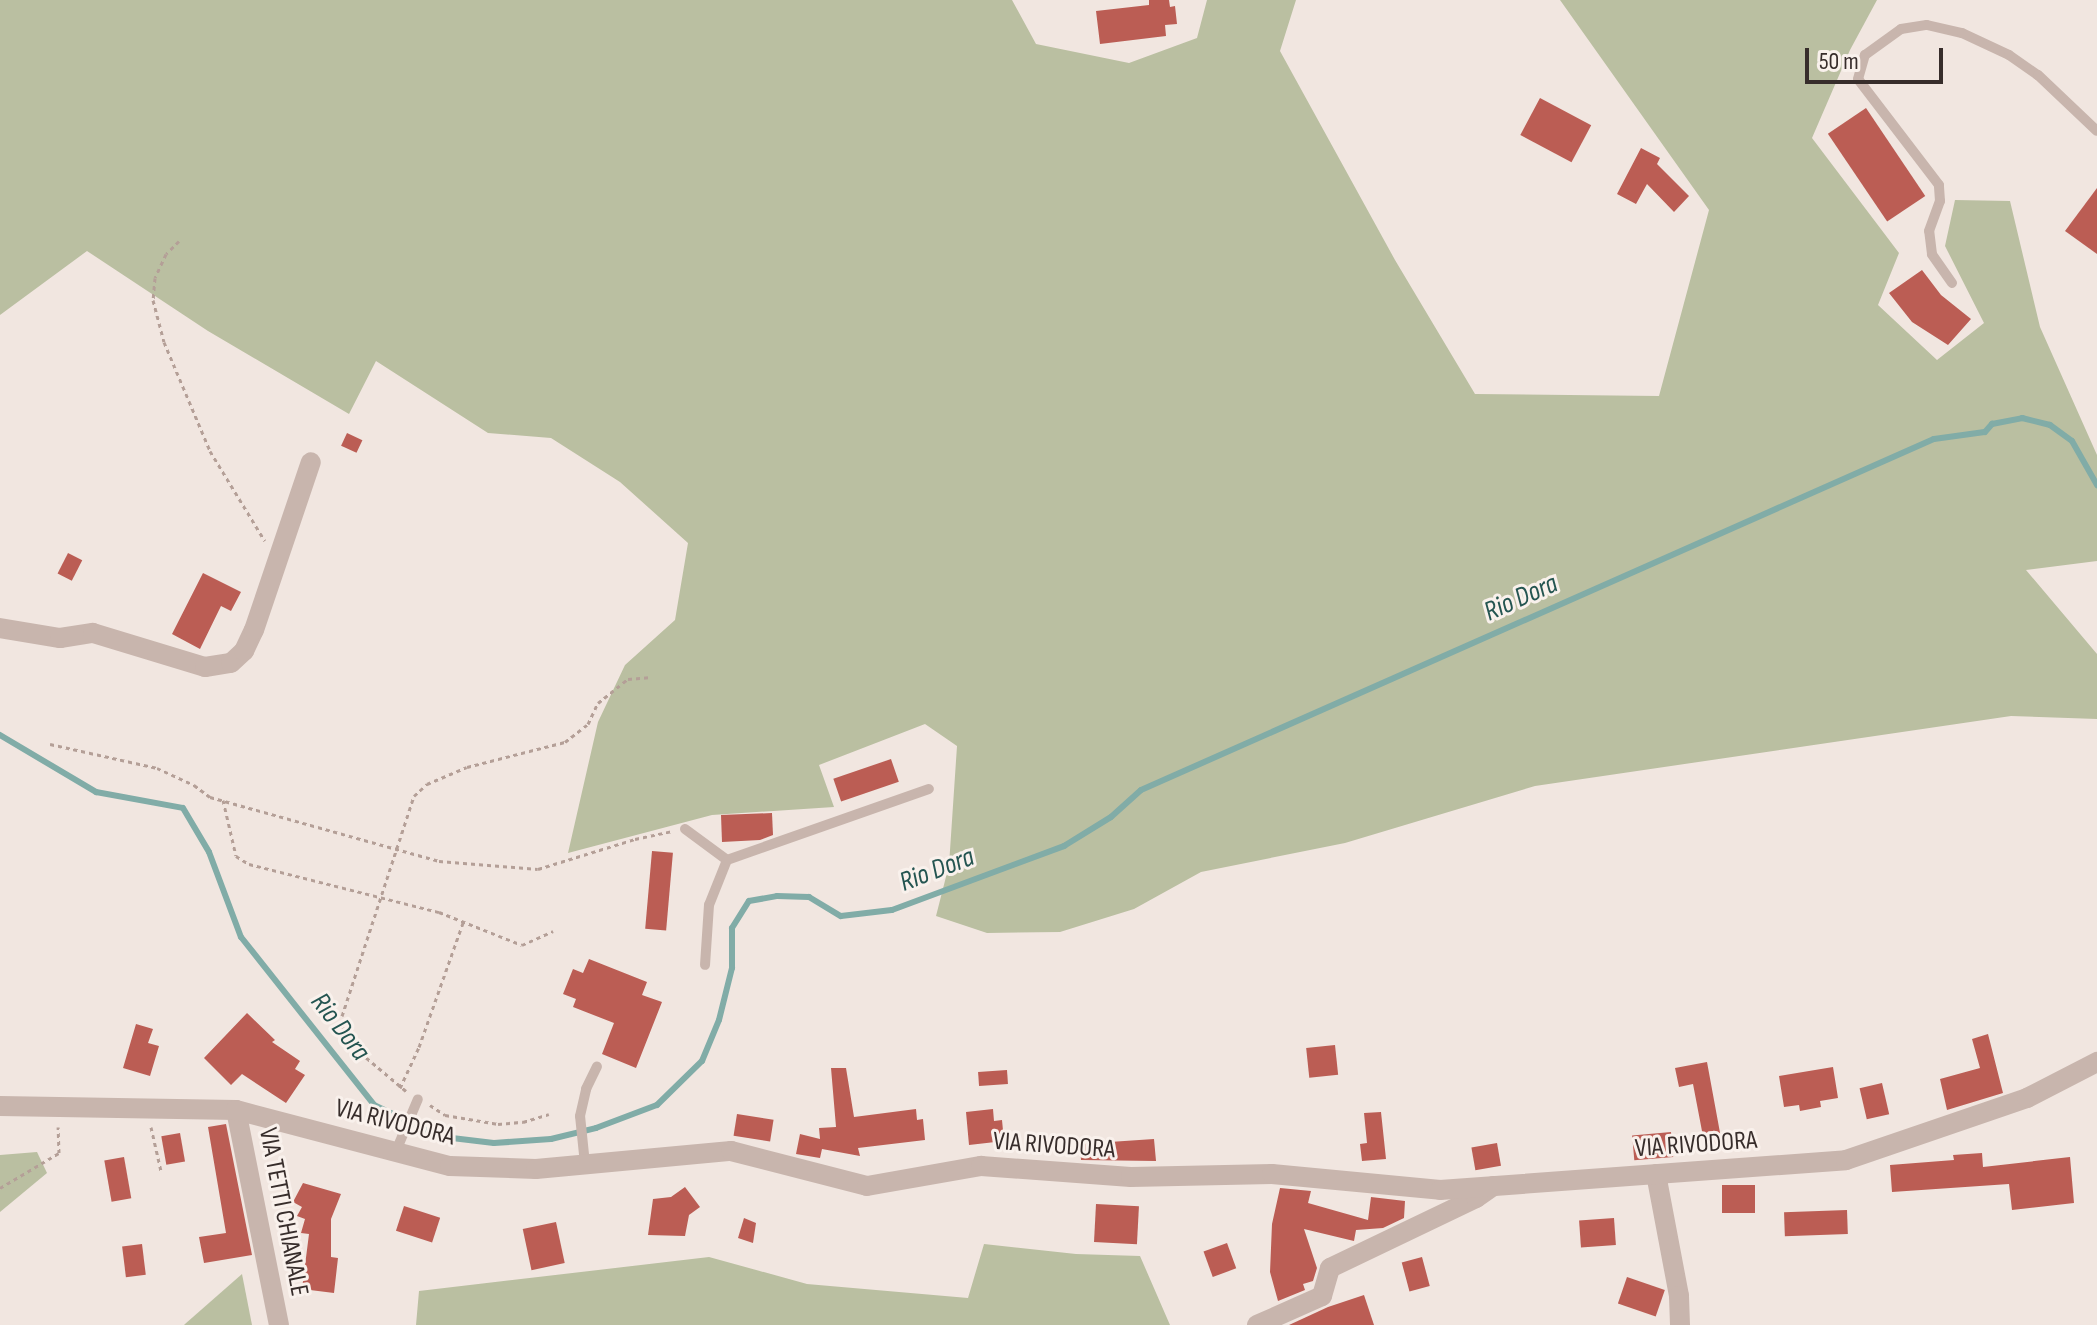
<!DOCTYPE html>
<style>
body{margin:0}
#map{position:relative;width:2097px;height:1325px;overflow:hidden;background:#f1e6e0;font-family:"Sofia Sans Condensed",sans-serif}
div>[style]{position:absolute}
[style*='--x']{left:calc(var(--x)*1px);top:calc(var(--y)*1px);width:calc(var(--w)*1px);rotate:calc(var(--a)*1deg)}
.green>*{inset:0;background:#babfa1}
.stream>*{height:6px;margin:-3px;padding:0 3px;transform-origin:3px;border-radius:3px;background:#81aca7}
.building>*{inset:0;background:#bb5d54;transform-origin:0 0}
.path>*{height:3px;margin-top:-1.5px;transform-origin:0;background:repeating-linear-gradient(90deg,#b49f97 0 4px,transparent 0 8px)}
.service>*{height:10px;margin:-5px;padding:0 5px;transform-origin:5px;border-radius:5px;background:#c8b5ad}
.minor>*{height:20px;margin:-10px;padding:0 10px;transform-origin:10px;border-radius:10px;background:#c8b5ad}
.tertiary>*{height:20px;margin:-10px;padding:0 10px;transform-origin:10px;border-radius:10px;background:#c8b5ad}
span{translate:-50% -50%;white-space:nowrap;text-align:center;line-height:1.15;-webkit-text-stroke:6px #f9f1ec;paint-order:stroke}
.street-label{font-size:26px;color:#372d2b}
.water-label{font-size:28px;color:#245551;font-style:italic}
.scale{position:absolute;left:1805px;top:48px;width:138px;height:36px;box-sizing:border-box;border:4px solid #372d2b;border-top:0;padding-left:10px;font-size:24px;line-height:28px;white-space:nowrap;color:#372d2b;-webkit-text-stroke:6px #f9f1ec;paint-order:stroke}
</style>
<div id="map">
<div class="green">
<i style="clip-path:polygon(0 0,1012px 0,1036px 44px,1129px 63px,1197px 38px,1207px 0,1296px 0,1280px 51px,1395px 260px,1475px 394px,1659px 396px,1709px 210px,1560px 0,1877px 0,1850px 50px,1812px 138px,1899px 253px,1878px 305px,1937px 360px,1984px 323px,1945px 246px,1955px 200px,2010px 201px,2040px 327px,2097px 455px,2097px 561px,2026px 570px,2097px 654px,2097px 719px,2011px 716px,1535px 786px,1345px 843px,1201px 872px,1134px 909px,1060px 932px,987px 933px,936px 916px,949px 865px,957px 746px,925px 724px,819px 765px,834px 807px,712px 815px,568px 853px,598px 722px,625px 665px,675px 620px,688px 543px,620px 482px,551px 438px,488px 433px,376px 361px,349px 414px,208px 331px,87px 251px,0 315px)"></i>
<i style="clip-path:polygon(37px 1152px,47px 1173px,0 1212px,0 1155px)"></i>
<i style="clip-path:polygon(984px 1244px,1076px 1254px,1140px 1256px,1170px 1325px,416px 1325px,419px 1291px,709px 1257px,807px 1284px,968px 1298px)"></i>
<i style="clip-path:polygon(242px 1274px,252px 1325px,184px 1325px,185px 1324px)"></i>
</div>
<div class="stream">
<i style="--x:0;--y:735;--w:112;--a:30.7"></i>
<i style="--x:96;--y:792;--w:88;--a:10.4"></i>
<i style="--x:183;--y:808;--w:51;--a:59.4"></i>
<i style="--x:209;--y:852;--w:91;--a:69.4"></i>
<i style="--x:241;--y:937;--w:214;--a:51.6"></i>
<i style="--x:374;--y:1105;--w:55;--a:25.6"></i>
<i style="--x:424;--y:1129;--w:29;--a:18"></i>
<i style="--x:452;--y:1138;--w:42;--a:6.8"></i>
<i style="--x:494;--y:1143;--w:57;--a:-4"></i>
<i style="--x:551;--y:1139;--w:46;--a:-13.7"></i>
<i style="--x:596;--y:1128;--w:65;--a:-20.7"></i>
<i style="--x:657;--y:1105;--w:63;--a:-44.4"></i>
<i style="--x:702;--y:1061;--w:44;--a:-67.5"></i>
<i style="--x:719;--y:1020;--w:54;--a:-76"></i>
<i style="--x:732;--y:968;--w:40;--a:-90"></i>
<i style="--x:732;--y:928;--w:32;--a:-58"></i>
<i style="--x:749;--y:901;--w:28;--a:-10"></i>
<i style="--x:777;--y:896;--w:32;--a:2"></i>
<i style="--x:809;--y:897;--w:37;--a:31"></i>
<i style="--x:841;--y:916;--w:51;--a:-6.7"></i>
<i style="--x:892;--y:910;--w:184;--a:-20.4"></i>
<i style="--x:1064;--y:846;--w:55;--a:-31.7"></i>
<i style="--x:1111;--y:817;--w:40;--a:-42"></i>
<i style="--x:1141;--y:790;--w:867;--a:-23.88"></i>
<i style="--x:1934;--y:439;--w:51;--a:-7.8"></i>
<i style="--x:1985;--y:432;--w:11;--a:-49"></i>
<i style="--x:1992;--y:424;--w:31;--a:-11"></i>
<i style="--x:2022;--y:418;--w:29;--a:14"></i>
<i style="--x:2050;--y:425;--w:27;--a:36"></i>
<i style="--x:2072;--y:441;--w:51;--a:60.4"></i>
</div>
<div class="building">
<i style="clip-path:polygon(1149px 0,1169px 0,1170px 7px,1175px 6px,1177px 24px,1165px 25px,1166px 36px,1100px 44px,1096px 11px,1149px 5px)"></i>
<i style="left:1540px;top:98px;width:58px;height:42px;rotate:28deg"></i>
<i style="left:1866px;top:108px;width:106px;height:46px;rotate:56deg"></i>
<i style="clip-path:polygon(1641px 148px,1660px 158px,1657px 164px,1689px 196px,1674px 212px,1647px 184px,1636px 204px,1617px 194px)"></i>
<i style="clip-path:polygon(2097px 188px,2097px 254px,2065px 231px)"></i>
<i style="clip-path:polygon(1922px 270px,1941px 295px,1971px 319px,1948px 345px,1912px 322px,1889px 293px)"></i>
<i style="left:347px;top:433px;width:17px;height:14px;rotate:25deg"></i>
<i style="left:68px;top:553px;width:16px;height:23px;rotate:27deg"></i>
<i style="clip-path:polygon(203px 573px,241px 592px,231px 611px,221px 606px,200px 649px,172px 634px)"></i>
<i style="left:891px;top:759px;width:24px;height:61px;rotate:71deg"></i>
<i style="clip-path:polygon(772px 813px,773px 835px,760px 840px,722px 842px,721px 815px)"></i>
<i style="left:652px;top:851px;width:21px;height:78px;rotate:5deg"></i>
<i style="clip-path:polygon(589px 959px,647px 982px,642px 995px,662px 1002px,636px 1068px,602px 1054px,614px 1023px,573px 1007px,576px 999px,563px 994px,573px 969px,583px 973px)"></i>
<i style="clip-path:polygon(247px 1013px,275px 1040px,272px 1042px,300px 1061px,295px 1069px,305px 1075px,286px 1103px,242px 1074px,231px 1085px,204px 1058px)"></i>
<i style="clip-path:polygon(136px 1024px,153px 1029px,148px 1043px,159px 1046px,150px 1076px,123px 1068px)"></i>
<i style="clip-path:polygon(1988px 1034px,2003px 1093px,1947px 1110px,1940px 1079px,1980px 1068px,1972px 1039px)"></i>
<i style="left:1335px;top:1045px;width:30px;height:29px;rotate:84deg"></i>
<i style="clip-path:polygon(1707px 1062px,1723px 1149px,1706px 1152px,1693px 1084px,1679px 1087px,1675px 1068px)"></i>
<i style="clip-path:polygon(1833px 1067px,1838px 1098px,1820px 1101px,1821px 1107px,1800px 1111px,1799px 1105px,1784px 1107px,1779px 1076px)"></i>
<i style="clip-path:polygon(831px 1068px,846px 1068px,854px 1117px,916px 1109px,917px 1120px,923px 1119px,925px 1140px,858px 1148px,860px 1156px,822px 1149px,820px 1158px,796px 1154px,800px 1134px,820px 1139px,819px 1128px,836px 1127px)"></i>
<i style="left:1007px;top:1070px;width:14px;height:29px;rotate:86deg"></i>
<i style="left:1882px;top:1083px;width:32px;height:23px;rotate:77deg"></i>
<i style="clip-path:polygon(993px 1109px,994px 1121px,1002px 1120px,1004px 1141px,969px 1145px,966px 1112px)"></i>
<i style="clip-path:polygon(1381px 1112px,1386px 1159px,1362px 1161px,1360px 1144px,1367px 1143px,1364px 1113px)"></i>
<i style="left:737px;top:1114px;width:37px;height:22px;rotate:9deg"></i>
<i style="clip-path:polygon(226px 1124px,252px 1255px,204px 1263px,199px 1237px,226px 1233px,208px 1127px)"></i>
<i style="left:1671px;top:1132px;width:25px;height:39px;rotate:85deg"></i>
<i style="left:180px;top:1133px;width:29px;height:19px;rotate:80deg"></i>
<i style="clip-path:polygon(1154px 1139px,1156px 1161px,1081px 1160px,1080px 1144px)"></i>
<i style="left:1497px;top:1143px;width:23px;height:26px;rotate:80deg"></i>
<i style="clip-path:polygon(1982px 1153px,1983px 1167px,2070px 1157px,2074px 1203px,2012px 1210px,2009px 1184px,1892px 1192px,1890px 1165px,1954px 1160px,1953px 1155px)"></i>
<i style="left:124px;top:1157px;width:42px;height:20px;rotate:80deg"></i>
<i style="clip-path:polygon(303px 1183px,341px 1194px,331px 1219px,331px 1257px,338px 1258px,334px 1293px,302px 1289px,309px 1234px,301px 1233px,305px 1219px,297px 1216px,302px 1207px,293px 1202px)"></i>
<i style="left:1722px;top:1185px;width:33px;height:28px"></i>
<i style="clip-path:polygon(685px 1187px,700px 1207px,689px 1215px,685px 1236px,648px 1235px,653px 1199px,671px 1197px)"></i>
<i style="clip-path:polygon(1280px 1188px,1311px 1191px,1308px 1203px,1368px 1220px,1371px 1197px,1405px 1201px,1404px 1218px,1383px 1228px,1356px 1230px,1354px 1241px,1304px 1229px,1317px 1268px,1313px 1281px,1303px 1284px,1305px 1290px,1278px 1301px,1270px 1272px,1272px 1224px)"></i>
<i style="left:1096px;top:1204px;width:43px;height:38px;rotate:3deg"></i>
<i style="left:404px;top:1206px;width:38px;height:26px;rotate:18deg"></i>
<i style="left:1847px;top:1210px;width:24px;height:63px;rotate:88deg"></i>
<i style="clip-path:polygon(744px 1218px,756px 1223px,753px 1243px,738px 1238px)"></i>
<i style="left:1614px;top:1218px;width:27px;height:35px;rotate:86deg"></i>
<i style="left:556px;top:1222px;width:42px;height:34px;rotate:78deg"></i>
<i style="left:1227px;top:1243px;width:27px;height:25px;rotate:70deg"></i>
<i style="left:142px;top:1244px;width:31px;height:20px;rotate:83deg"></i>
<i style="left:1422px;top:1257px;width:30px;height:21px;rotate:75deg"></i>
<i style="left:1627px;top:1277px;width:40px;height:28px;rotate:19deg"></i>
<i style="clip-path:polygon(1364px 1295px,1374px 1325px,1289px 1325px,1328px 1307px)"></i>
</div>
<div class="path">
<i style="--x:179;--y:241;--w:18;--a:135"></i>
<i style="--x:166;--y:254;--w:26;--a:115"></i>
<i style="--x:155;--y:278;--w:22;--a:95"></i>
<i style="--x:153;--y:300;--w:43;--a:75.3"></i>
<i style="--x:164;--y:342;--w:118;--a:67.1"></i>
<i style="--x:210;--y:451;--w:105;--a:58.6"></i>
<i style="--x:50;--y:744;--w:110;--a:12.6"></i>
<i style="--x:157;--y:768;--w:41;--a:24.7"></i>
<i style="--x:194;--y:785;--w:20;--a:37"></i>
<i style="--x:210;--y:797;--w:238;--a:15.6"></i>
<i style="--x:439;--y:861;--w:99;--a:4.6"></i>
<i style="--x:538;--y:869;--w:102;--a:-17.2"></i>
<i style="--x:635;--y:839;--w:39;--a:-12"></i>
<i style="--x:223;--y:800;--w:57;--a:76.9"></i>
<i style="--x:236;--y:856;--w:15;--a:32"></i>
<i style="--x:249;--y:864;--w:196;--a:14.2"></i>
<i style="--x:439;--y:912;--w:89;--a:21.7"></i>
<i style="--x:522;--y:945;--w:34;--a:-24"></i>
<i style="--x:400;--y:1088;--w:45;--a:-65.1"></i>
<i style="--x:419;--y:1047;--w:135;--a:-70.5"></i>
<i style="--x:406;--y:1091;--w:81;--a:-140"></i>
<i style="--x:344;--y:1039;--w:23;--a:-95"></i>
<i style="--x:342;--y:1016;--w:231;--a:-71.9"></i>
<i style="--x:414;--y:796;--w:18;--a:-43"></i>
<i style="--x:427;--y:784;--w:43;--a:-23"></i>
<i style="--x:467;--y:767;--w:101;--a:-14.3"></i>
<i style="--x:565;--y:742;--w:29;--a:-38"></i>
<i style="--x:588;--y:724;--w:23;--a:-65"></i>
<i style="--x:598;--y:703;--w:38;--a:-39"></i>
<i style="--x:628;--y:679;--w:24;--a:-5"></i>
<i style="--x:430;--y:1105;--w:18;--a:34"></i>
<i style="--x:445;--y:1115;--w:54;--a:9.6"></i>
<i style="--x:498;--y:1124;--w:25;--a:-5"></i>
<i style="--x:523;--y:1122;--w:27;--a:-17"></i>
<i style="--x:151;--y:1127;--w:45;--a:77.2"></i>
<i style="--x:0;--y:1188;--w:69;--a:-30.7"></i>
<i style="--x:59;--y:1153;--w:26;--a:-92"></i>
</div>
<div class="service">
<i style="--x:1952;--y:283;--w:35;--a:-125"></i>
<i style="--x:1932;--y:254;--w:23;--a:-97"></i>
<i style="--x:1929;--y:231;--w:32;--a:-70"></i>
<i style="--x:1940;--y:201;--w:16;--a:-94"></i>
<i style="--x:1939;--y:185;--w:133;--a:-127.4"></i>
<i style="--x:1858;--y:79;--w:25;--a:-74"></i>
<i style="--x:1865;--y:55;--w:44;--a:-35.8"></i>
<i style="--x:1901;--y:29;--w:26;--a:-9"></i>
<i style="--x:1927;--y:25;--w:36;--a:13"></i>
<i style="--x:1962;--y:33;--w:52;--a:25.1"></i>
<i style="--x:2009;--y:55;--w:35;--a:35"></i>
<i style="--x:2038;--y:75;--w:81;--a:43.5"></i>
<i style="--x:685;--y:829;--w:52;--a:36.4"></i>
<i style="--x:727;--y:860;--w:48;--a:111.8"></i>
<i style="--x:709;--y:905;--w:60;--a:93.8"></i>
<i style="--x:727;--y:860;--w:214;--a:-19.4"></i>
<i style="--x:396;--y:1151;--w:56;--a:-67.1"></i>
<i style="--x:585;--y:1164;--w:48;--a:-95.9"></i>
<i style="--x:580;--y:1116;--w:28;--a:-77"></i>
<i style="--x:586;--y:1089;--w:25;--a:-64"></i>
</div>
<div class="minor">
<i style="--x:0;--y:628;--w:61;--a:9.5"></i>
<i style="--x:60;--y:638;--w:33;--a:-9"></i>
<i style="--x:93;--y:633;--w:117;--a:16.9"></i>
<i style="--x:205;--y:667;--w:26;--a:-9"></i>
<i style="--x:231;--y:663;--w:18;--a:-43"></i>
<i style="--x:244;--y:651;--w:23;--a:-65"></i>
<i style="--x:254;--y:630;--w:177;--a:-71.3"></i>
<i style="--x:236;--y:1110;--w:219;--a:78.7"></i>
<i style="--x:1656;--y:1174;--w:124;--a:79.3"></i>
<i style="--x:1679;--y:1296;--w:29;--a:88"></i>
<i style="--x:1257;--y:1325;--w:71;--a:-24"></i>
<i style="--x:1322;--y:1296;--w:29;--a:-74"></i>
<i style="--x:1330;--y:1268;--w:162;--a:-25.6"></i>
<i style="--x:1476;--y:1198;--w:21;--a:-35"></i>
</div>
<div class="tertiary">
<i style="--x:0;--y:1106;--w:236;--a:1"></i>
<i style="--x:236;--y:1110;--w:221;--a:14.7"></i>
<i style="--x:450;--y:1166;--w:86;--a:2"></i>
<i style="--x:536;--y:1169;--w:196;--a:-5.3"></i>
<i style="--x:731;--y:1151;--w:140;--a:14.4"></i>
<i style="--x:867;--y:1186;--w:116;--a:-10"></i>
<i style="--x:981;--y:1166;--w:150;--a:4.2"></i>
<i style="--x:1131;--y:1177;--w:141;--a:-1.2"></i>
<i style="--x:1272;--y:1174;--w:169;--a:5.4"></i>
<i style="--x:1440;--y:1190;--w:407;--a:-4.2"></i>
<i style="--x:1846;--y:1160;--w:191;--a:-18.9"></i>
<i style="--x:2027;--y:1098;--w:79;--a:-27.2"></i>
</div>
<div class="street-label">
<span style="left:395px;top:1123px;rotate:14deg">VIA RIVODORA</span>
<span style="left:1696px;top:1145px;rotate:-4deg">VIA RIVODORA</span>
<span style="left:1054px;top:1146px;rotate:4deg">VIA RIVODORA</span>
<span style="left:283px;top:1212px;rotate:79deg">VIA TETTI CHIANALE</span>
</div>
<div class="water-label">
<span style="left:1521px;top:598px;rotate:-24deg">Rio Dora</span>
<span style="left:937px;top:870px;rotate:-21deg">Rio Dora</span>
<span style="left:340px;top:1027px;rotate:52deg">Rio Dora</span>
</div>
<div class="scale">50 m</div>
</div>
